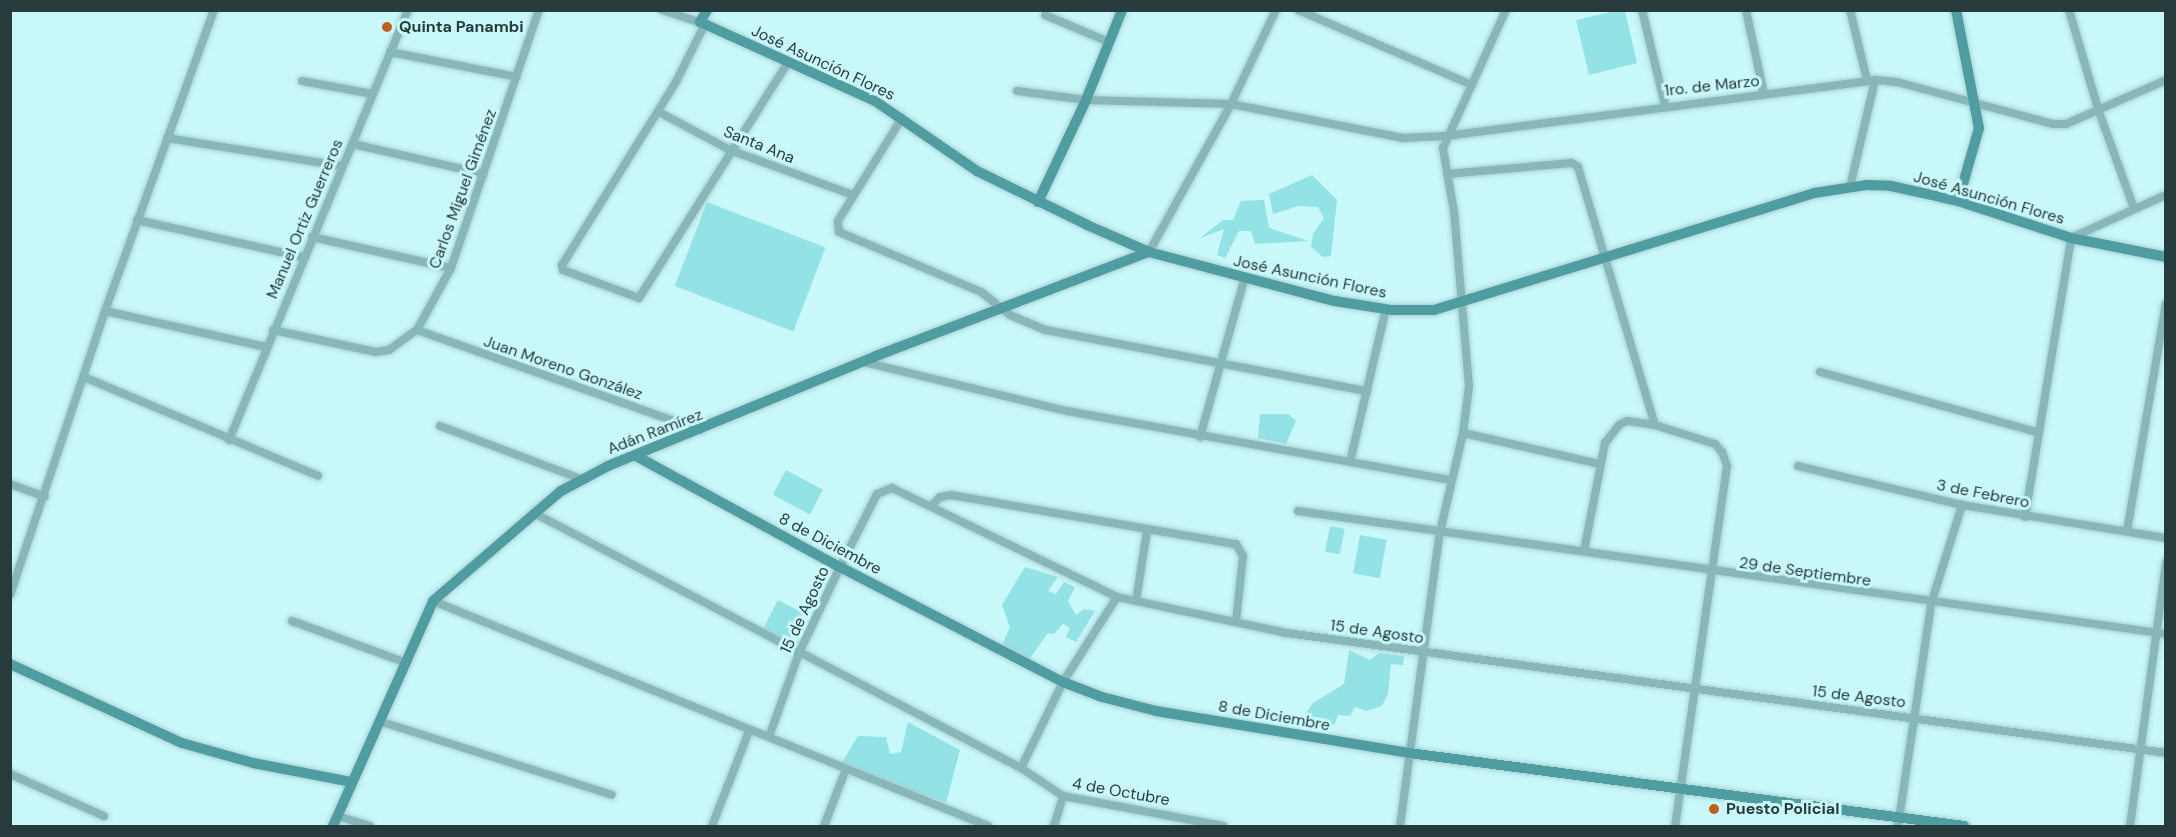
<!DOCTYPE html>
<meta charset="utf-8">
<style>
body{margin:0}
#map{position:relative;width:2176px;height:837px;overflow:hidden;background:#c9f8fa;font-family:"DM Sans",sans-serif}
div>[style]{position:absolute}
[style*='--x']{left:calc(var(--x)*1px);top:calc(var(--y)*1px);width:calc(var(--w)*1px);rotate:calc(var(--a)*1deg)}
.green>*{inset:0;background:#93e2e6;transform-origin:0 0}
.roads{filter:drop-shadow(0 0 2px #a9d2d4) drop-shadow(0 0 2px #a9d2d4)}
.street>*{height:8px;margin:-4px;padding:0 4px;transform-origin:4px;border-radius:4px;background:#88b7ba}
.secondary>*{height:10px;margin:-5px;padding:0 5px;transform-origin:5px;border-radius:5px;background:#4f9ca1}
.dots>*{width:16px;height:16px;translate:-50% -50%;box-sizing:border-box;border:3px solid #c9f8fa;border-radius:50%}
span{translate:-50% -50%;white-space:nowrap;text-align:center;line-height:1.15;-webkit-text-stroke:6px #c9f8fa;paint-order:stroke}
.poi-label{font-size:16px;color:#283b3c;font-weight:700}
.left{translate:0 -50%;text-align:left}
.street-label{font-size:16px;color:#283b3c}
.frame{position:absolute;inset:0;border:12px solid #283b3c;pointer-events:none}
</style>
<div id="map">
<div class="green">
<i style="clip-path:polygon(1615px 11px,1625px 11px,1637px 63px,1589px 75px,1576px 20px)"></i>
<i style="clip-path:polygon(1312px 175px,1337px 200px,1331px 256px,1323px 257px,1311px 247px,1313px 234px,1324px 218px,1318px 207px,1298px 206px,1273px 214px,1269px 194px)"></i>
<i style="clip-path:polygon(1264px 200px,1269px 228px,1308px 241px,1255px 244px,1251px 231px,1239px 231px,1225px 258px,1217px 255px,1224px 229px,1200px 238px,1223px 220px,1233px 220px,1241px 201px)"></i>
<i style="left:707px;top:202px;width:127px;height:90px;rotate:21deg"></i>
<i style="clip-path:polygon(1260px 414px,1288px 414px,1296px 421px,1286px 444px,1258px 438px)"></i>
<i style="left:786px;top:470px;width:42px;height:28px;rotate:28deg"></i>
<i style="left:1330px;top:526px;width:15px;height:26px;rotate:11deg"></i>
<i style="left:1360px;top:535px;width:27px;height:39px;rotate:10deg"></i>
<i style="clip-path:polygon(1025px 567px,1058px 577px,1048px 591px,1056px 594px,1064px 582px,1075px 587px,1068px 601px,1076px 615px,1084px 609px,1095px 611px,1076px 642px,1066px 637px,1070px 628px,1063px 624px,1054px 634px,1048px 633px,1028px 661px,1002px 645px,1010px 627px,1002px 605px)"></i>
<i style="left:778px;top:600px;width:29px;height:33px;rotate:27deg"></i>
<i style="clip-path:polygon(1349px 650px,1370px 660px,1379px 653px,1404px 656px,1403px 665px,1391px 664px,1388px 694px,1382px 706px,1366px 711px,1355px 707px,1350px 716px,1338px 715px,1335px 724px,1324px 727px,1306px 713px,1313px 703px,1344px 684px)"></i>
<i style="clip-path:polygon(908px 722px,960px 750px,946px 803px,841px 764px,858px 736px,886px 737px,890px 754px,901px 752px)"></i>
</div>
<div class="roads">
<div class="street">
<i style="--x:662;--y:10;--w:40;--a:18"></i>
<i style="--x:1298;--y:10;--w:189;--a:23.3"></i>
<i style="--x:1642;--y:10;--w:98;--a:76.4"></i>
<i style="--x:1746;--y:10;--w:86;--a:77.9"></i>
<i style="--x:1850;--y:10;--w:72;--a:76.3"></i>
<i style="--x:2069;--y:10;--w:106;--a:73.6"></i>
<i style="--x:2099;--y:112;--w:102;--a:70"></i>
<i style="--x:1045;--y:15;--w:69;--a:22.9"></i>
<i style="--x:705;--y:24;--w:65;--a:116.6"></i>
<i style="--x:676;--y:82;--w:216;--a:121.9"></i>
<i style="--x:562;--y:265;--w:5;--a:79"></i>
<i style="--x:563;--y:270;--w:81;--a:20.2"></i>
<i style="--x:639;--y:298;--w:279;--a:-57.7"></i>
<i style="--x:390;--y:52;--w:129;--a:11.1"></i>
<i style="--x:302;--y:81;--w:72;--a:10.4"></i>
<i style="--x:1017;--y:91;--w:70;--a:7.4"></i>
<i style="--x:1086;--y:100;--w:145;--a:1.6"></i>
<i style="--x:1231;--y:104;--w:174;--a:11.2"></i>
<i style="--x:1402;--y:138;--w:44;--a:-2.6"></i>
<i style="--x:1446;--y:136;--w:433;--a:-7.4"></i>
<i style="--x:1875;--y:80;--w:22;--a:5"></i>
<i style="--x:1897;--y:82;--w:162;--a:15.1"></i>
<i style="--x:2053;--y:124;--w:13;--a:0"></i>
<i style="--x:2066;--y:124;--w:109;--a:-23.7"></i>
<i style="--x:659;--y:112;--w:81;--a:28.2"></i>
<i style="--x:730;--y:150;--w:131;--a:20.1"></i>
<i style="--x:902;--y:118;--w:121;--a:121.9"></i>
<i style="--x:838;--y:221;--w:11;--a:85"></i>
<i style="--x:839;--y:232;--w:154;--a:22.9"></i>
<i style="--x:981;--y:292;--w:37;--a:38"></i>
<i style="--x:1010;--y:315;--w:39;--a:23"></i>
<i style="--x:1046;--y:330;--w:327;--a:10.8"></i>
<i style="--x:167;--y:138;--w:176;--a:9.1"></i>
<i style="--x:353;--y:144;--w:134;--a:12.9"></i>
<i style="--x:1447;--y:174;--w:125;--a:-5"></i>
<i style="--x:1572;--y:163;--w:7;--a:34"></i>
<i style="--x:1578;--y:167;--w:269;--a:73.4"></i>
<i style="--x:1850;--y:187;--w:110;--a:-76.8"></i>
<i style="--x:137;--y:220;--w:170;--a:12.6"></i>
<i style="--x:312;--y:237;--w:142;--a:12.6"></i>
<i style="--x:1149;--y:252;--w:169;--a:-61"></i>
<i style="--x:1231;--y:104;--w:104;--a:-64.4"></i>
<i style="--x:105;--y:311;--w:165;--a:12.6"></i>
<i style="--x:273;--y:330;--w:105;--a:12.1"></i>
<i style="--x:376;--y:352;--w:13;--a:-9"></i>
<i style="--x:389;--y:350;--w:34;--a:-36"></i>
<i style="--x:417;--y:330;--w:71;--a:-61.3"></i>
<i style="--x:451;--y:268;--w:273;--a:-71.2"></i>
<i style="--x:417;--y:330;--w:300;--a:19.5"></i>
<i style="--x:864;--y:362;--w:209;--a:13.6"></i>
<i style="--x:1067;--y:411;--w:389;--a:10.2"></i>
<i style="--x:1820;--y:372;--w:225;--a:15.5"></i>
<i style="--x:84;--y:377;--w:254;--a:22.9"></i>
<i style="--x:440;--y:426;--w:151;--a:20.6"></i>
<i style="--x:1463;--y:433;--w:140;--a:12.8"></i>
<i style="--x:1200;--y:437;--w:163;--a:-74.3"></i>
<i style="--x:229;--y:440;--w:466;--a:-67.4"></i>
<i style="--x:1350;--y:462;--w:157;--a:-76.8"></i>
<i style="--x:1798;--y:466;--w:169;--a:13.4"></i>
<i style="--x:1962;--y:505;--w:207;--a:9.2"></i>
<i style="--x:10;--y:484;--w:37;--a:20"></i>
<i style="--x:932;--y:505;--w:11;--a:-45"></i>
<i style="--x:940;--y:497;--w:11;--a:-10"></i>
<i style="--x:951;--y:495;--w:289;--a:9.8"></i>
<i style="--x:1236;--y:544;--w:14;--a:60"></i>
<i style="--x:1243;--y:556;--w:66;--a:96.1"></i>
<i style="--x:1298;--y:511;--w:877;--a:8.07"></i>
<i style="--x:534;--y:513;--w:550;--a:27.64"></i>
<i style="--x:1021;--y:768;--w:50;--a:33.7"></i>
<i style="--x:1063;--y:796;--w:163;--a:10.6"></i>
<i style="--x:2025;--y:517;--w:283;--a:-80.6"></i>
<i style="--x:2071;--y:238;--w:104;--a:-24.4"></i>
<i style="--x:2127;--y:531;--w:230;--a:-80.3"></i>
<i style="--x:1584;--y:551;--w:110;--a:-79"></i>
<i style="--x:1605;--y:443;--w:23;--a:-52"></i>
<i style="--x:1619;--y:425;--w:9;--a:-27"></i>
<i style="--x:1627;--y:421;--w:28;--a:8"></i>
<i style="--x:1655;--y:425;--w:63;--a:17.6"></i>
<i style="--x:1715;--y:444;--w:11;--a:49"></i>
<i style="--x:1722;--y:452;--w:15;--a:70"></i>
<i style="--x:1727;--y:466;--w:364;--a:98.2"></i>
<i style="--x:10;--y:595;--w:299;--a:-71.5"></i>
<i style="--x:105;--y:311;--w:320;--a:-70.1"></i>
<i style="--x:433;--y:601;--w:599;--a:22.07"></i>
<i style="--x:1136;--y:601;--w:71;--a:-81.1"></i>
<i style="--x:292;--y:621;--w:119;--a:20.1"></i>
<i style="--x:379;--y:721;--w:244;--a:17.6"></i>
<i style="--x:769;--y:737;--w:89;--a:-70.3"></i>
<i style="--x:799;--y:653;--w:95;--a:-64.5"></i>
<i style="--x:840;--y:567;--w:82;--a:-63.1"></i>
<i style="--x:877;--y:494;--w:16;--a:-22"></i>
<i style="--x:892;--y:488;--w:250;--a:25.8"></i>
<i style="--x:1117;--y:597;--w:174;--a:12"></i>
<i style="--x:1287;--y:633;--w:887;--a:7.77"></i>
<i style="--x:1021;--y:768;--w:96;--a:-64"></i>
<i style="--x:1063;--y:682;--w:101;--a:-57.6"></i>
<i style="--x:10;--y:774;--w:103;--a:24.1"></i>
<i style="--x:337;--y:816;--w:34;--a:17"></i>
<i style="--x:712;--y:826;--w:102;--a:-68.7"></i>
<i style="--x:824;--y:826;--w:61;--a:-68.9"></i>
<i style="--x:1054;--y:826;--w:31;--a:-73"></i>
<i style="--x:1400;--y:826;--w:297;--a:-82.3"></i>
<i style="--x:1440;--y:532;--w:102;--a:-76.9"></i>
<i style="--x:1463;--y:433;--w:47;--a:-82.7"></i>
<i style="--x:1469;--y:386;--w:175;--a:-94.9"></i>
<i style="--x:1454;--y:212;--w:65;--a:-99.8"></i>
<i style="--x:1443;--y:148;--w:152;--a:-65.5"></i>
<i style="--x:1898;--y:826;--w:224;--a:-81.5"></i>
<i style="--x:1931;--y:604;--w:104;--a:-72.6"></i>
<i style="--x:2130;--y:826;--w:266;--a:-82.2"></i>
</div>
<div class="secondary">
<i style="--x:707;--y:10;--w:14;--a:120"></i>
<i style="--x:700;--y:22;--w:192;--a:24.3"></i>
<i style="--x:875;--y:101;--w:124;--a:34.5"></i>
<i style="--x:977;--y:171;--w:123;--a:26.1"></i>
<i style="--x:1087;--y:225;--w:68;--a:23.5"></i>
<i style="--x:1149;--y:252;--w:192;--a:14.8"></i>
<i style="--x:1335;--y:301;--w:58;--a:9"></i>
<i style="--x:1392;--y:310;--w:42;--a:0"></i>
<i style="--x:1434;--y:310;--w:398;--a:-17.1"></i>
<i style="--x:1814;--y:193;--w:54;--a:-8.6"></i>
<i style="--x:1867;--y:185;--w:24;--a:2"></i>
<i style="--x:1891;--y:186;--w:69;--a:12.6"></i>
<i style="--x:1958;--y:201;--w:119;--a:18.1"></i>
<i style="--x:2071;--y:238;--w:97;--a:11.3"></i>
<i style="--x:1956;--y:10;--w:120;--a:79"></i>
<i style="--x:1979;--y:128;--w:76;--a:106"></i>
<i style="--x:1038;--y:202;--w:113;--a:-64.8"></i>
<i style="--x:1086;--y:100;--w:97;--a:-68.2"></i>
<i style="--x:636;--y:456;--w:232;--a:28.6"></i>
<i style="--x:840;--y:567;--w:251;--a:27.3"></i>
<i style="--x:1063;--y:682;--w:42;--a:21"></i>
<i style="--x:1102;--y:697;--w:56;--a:14.5"></i>
<i style="--x:1156;--y:711;--w:256;--a:9.4"></i>
<i style="--x:1409;--y:753;--w:560;--a:7.49"></i>
<i style="--x:10;--y:664;--w:189;--a:24.7"></i>
<i style="--x:182;--y:743;--w:74;--a:15.7"></i>
<i style="--x:253;--y:763;--w:101;--a:10.9"></i>
<i style="--x:333;--y:826;--w:246;--a:-66"></i>
<i style="--x:433;--y:601;--w:169;--a:-40.7"></i>
<i style="--x:561;--y:491;--w:53;--a:-28"></i>
<i style="--x:608;--y:466;--w:290;--a:-22.3"></i>
<i style="--x:876;--y:356;--w:292;--a:-20.9"></i>
</div>
</div>
<div class="dots">
<i style="left:387px;top:27px;background:#c0601b"></i>
<i style="left:1714px;top:809px;background:#c0601b"></i>
</div>
<div class="poi-label">
<span class="left" style="left:399px;top:27px">Quinta Panambi</span>
<span class="left" style="left:1726px;top:809px">Puesto Policial</span>
</div>
<div class="street-label">
<span style="left:823px;top:63px;rotate:25deg">José Asunción Flores</span>
<span style="left:1712px;top:86px;rotate:-6deg">1ro. de Marzo</span>
<span style="left:759px;top:145px;rotate:22deg">Santa Ana</span>
<span style="left:463px;top:189px;rotate:-70deg">Carlos Miguel Giménez</span>
<span style="left:1989px;top:198px;rotate:16deg">José Asunción Flores</span>
<span style="left:305px;top:219px;rotate:-67deg">Manuel Ortiz Guerreros</span>
<span style="left:1310px;top:277px;rotate:12deg">José Asunción Flores</span>
<span style="left:563px;top:368px;rotate:19deg">Juan Moreno González</span>
<span style="left:655px;top:432px;rotate:-21deg">Adán Ramírez</span>
<span style="left:1983px;top:494px;rotate:11deg">3 de Febrero</span>
<span style="left:830px;top:544px;rotate:28deg">8 de Diciembre</span>
<span style="left:1805px;top:572px;rotate:8deg">29 de Septiembre</span>
<span style="left:805px;top:610px;rotate:-65deg">15 de Agosto</span>
<span style="left:1377px;top:632px;rotate:8deg">15 de Agosto</span>
<span style="left:1859px;top:697px;rotate:7deg">15 de Agosto</span>
<span style="left:1274px;top:716px;rotate:10deg">8 de Diciembre</span>
<span style="left:1121px;top:792px;rotate:10deg">4 de Octubre</span>
</div>
<div class="frame"></div>
</div>
